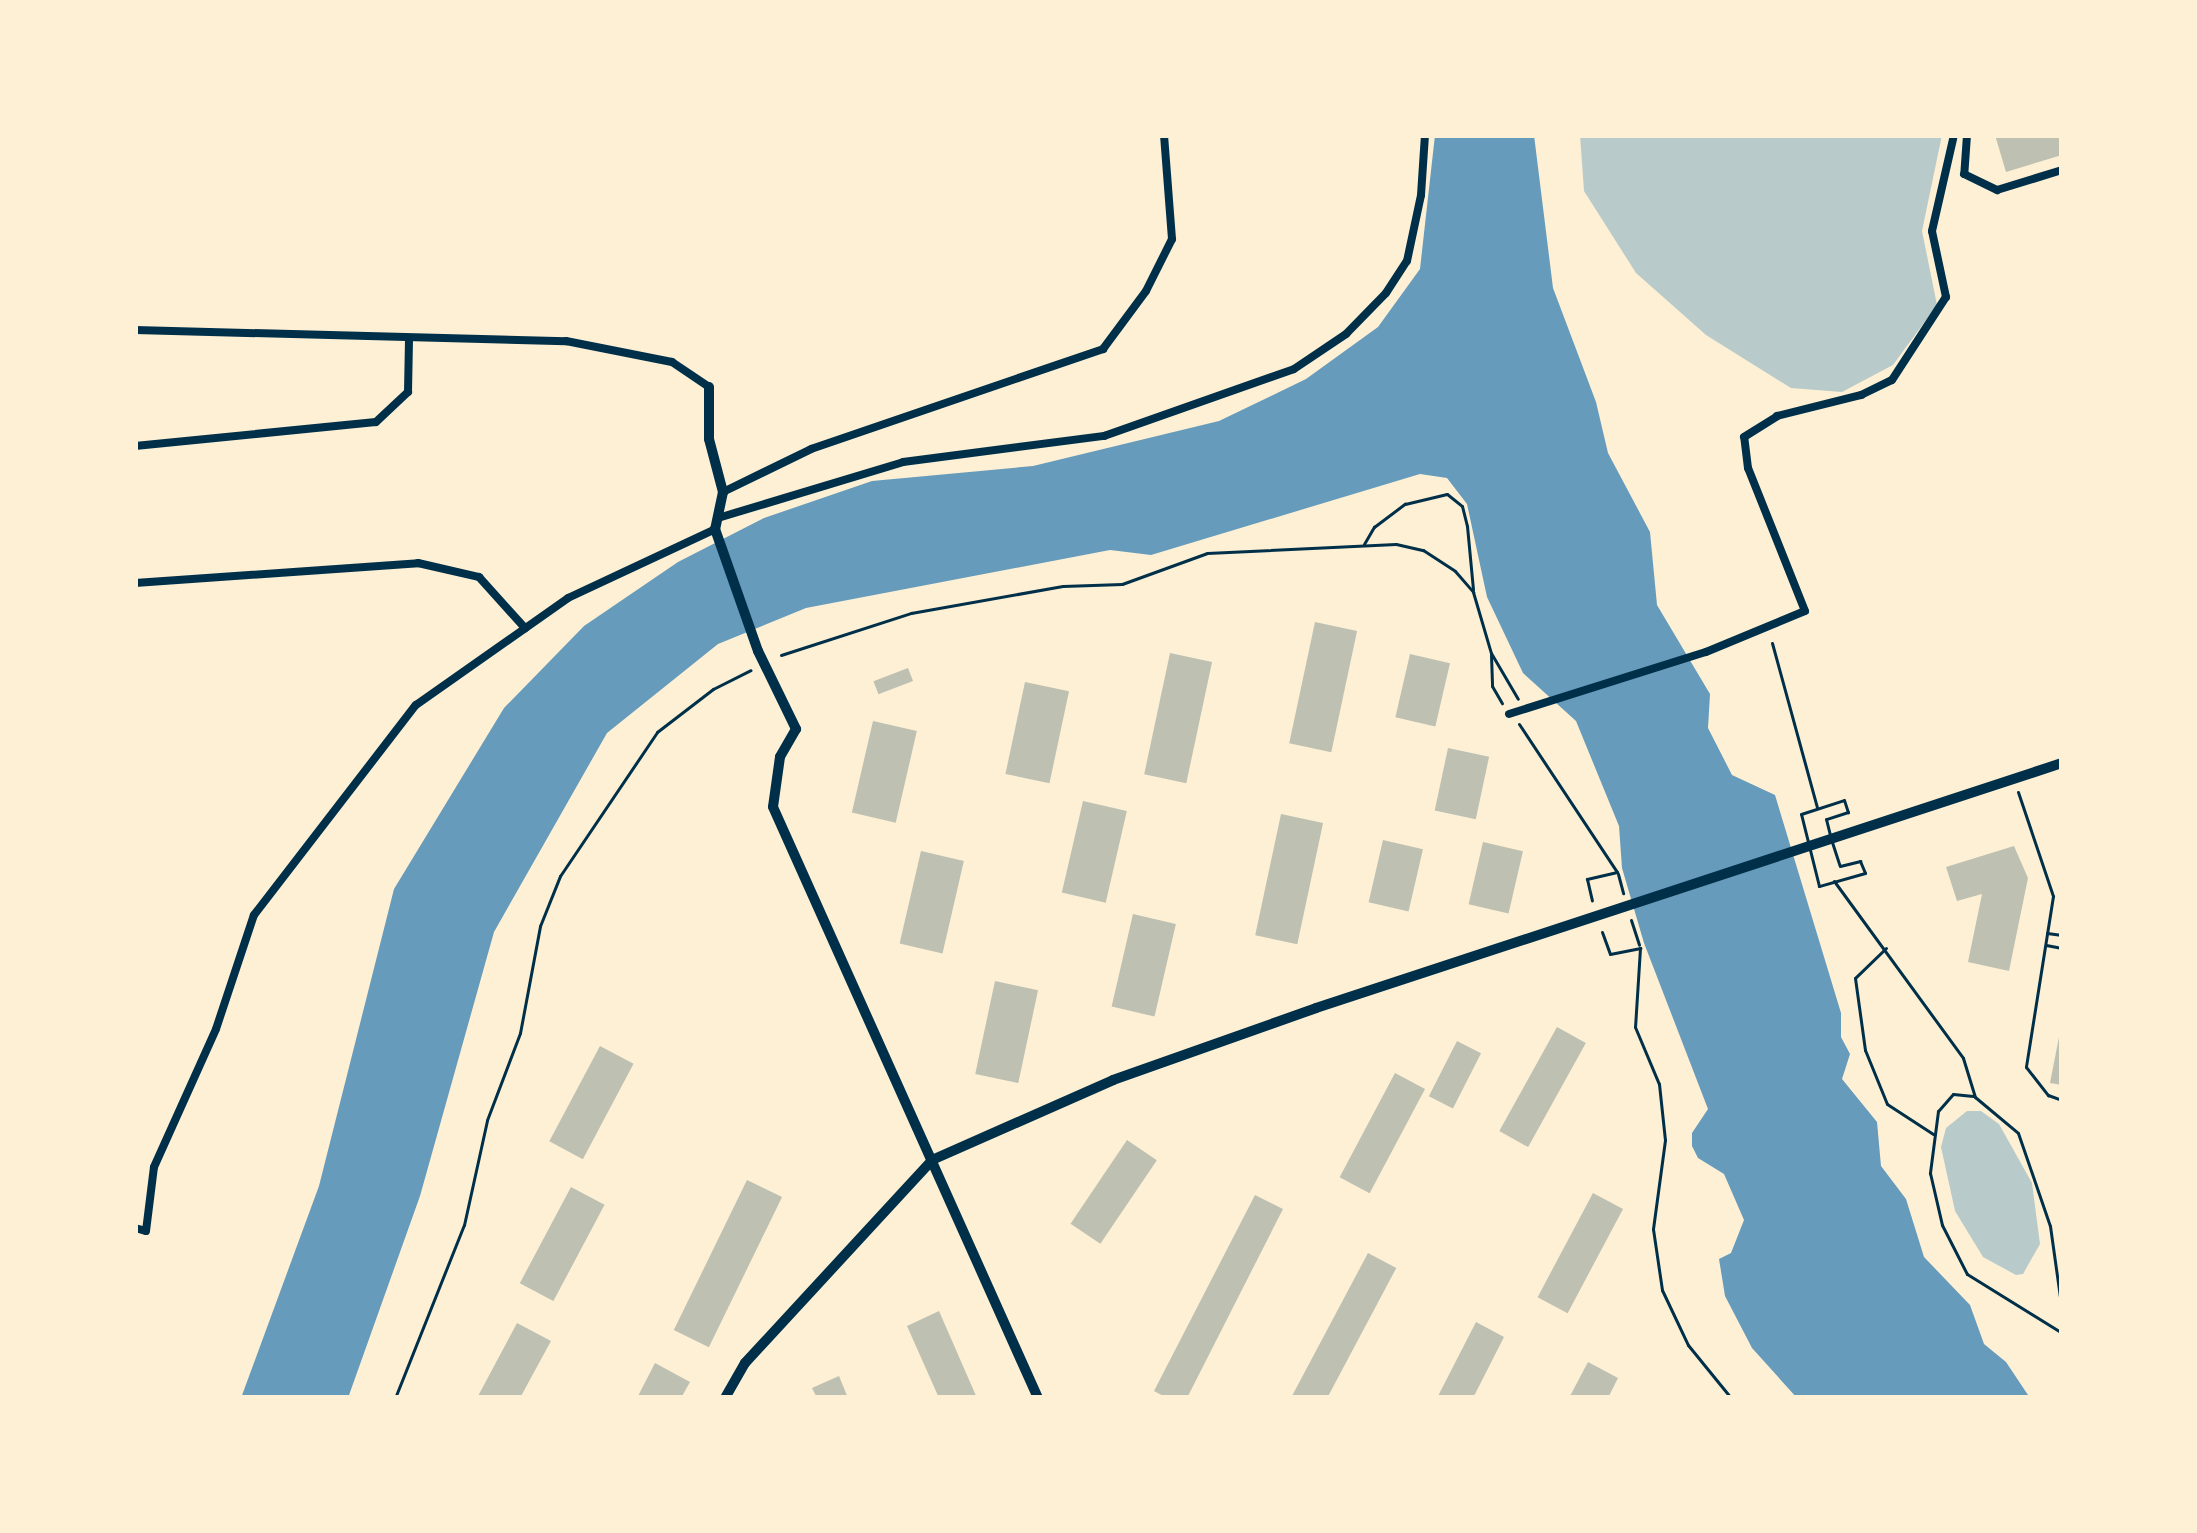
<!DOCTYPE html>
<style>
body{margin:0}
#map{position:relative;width:2197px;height:1533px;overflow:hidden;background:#fdf0d5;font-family:"Alegreya Sans",sans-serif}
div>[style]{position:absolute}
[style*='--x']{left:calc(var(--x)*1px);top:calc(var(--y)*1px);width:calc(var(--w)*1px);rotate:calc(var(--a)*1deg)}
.green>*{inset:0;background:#b9caca}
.water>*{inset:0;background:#669bbc}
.building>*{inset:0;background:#bec0b2;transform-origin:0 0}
.path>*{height:3px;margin:-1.5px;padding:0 1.5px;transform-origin:1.5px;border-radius:1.5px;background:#003049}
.minor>*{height:8px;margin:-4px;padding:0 4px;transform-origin:4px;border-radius:4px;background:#003049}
.tertiary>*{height:10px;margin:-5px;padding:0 5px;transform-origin:5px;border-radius:5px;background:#003049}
span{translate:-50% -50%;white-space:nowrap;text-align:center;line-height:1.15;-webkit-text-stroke:9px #fdf0d5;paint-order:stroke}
.frame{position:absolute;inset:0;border:138px solid #fdf0d5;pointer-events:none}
</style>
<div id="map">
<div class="green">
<i style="clip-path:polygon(1580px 135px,1942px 135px,1922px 231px,1937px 305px,1893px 365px,1842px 392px,1791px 388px,1706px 335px,1636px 273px,1584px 191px)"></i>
<i style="clip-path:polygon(1967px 1111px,1981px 1111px,1999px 1124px,2032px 1183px,2040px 1244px,2023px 1274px,2016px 1275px,1983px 1257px,1955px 1211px,1941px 1147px,1946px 1128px)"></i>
</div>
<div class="water">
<i style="clip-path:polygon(1435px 135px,1534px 135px,1553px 288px,1596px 402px,1608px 453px,1650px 532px,1657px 605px,1710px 694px,1708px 728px,1732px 775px,1775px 795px,1841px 1013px,1841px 1037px,1850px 1054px,1842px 1079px,1877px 1122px,1881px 1166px,1906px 1199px,1924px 1257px,1970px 1305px,1984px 1344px,2006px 1362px,2030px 1398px,1797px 1398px,1752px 1348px,1725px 1296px,1719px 1259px,1731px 1253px,1744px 1220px,1724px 1174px,1698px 1158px,1692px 1146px,1692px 1133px,1708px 1109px,1644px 943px,1622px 868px,1619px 826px,1576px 721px,1523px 673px,1487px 597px,1467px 504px,1447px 478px,1420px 474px,1151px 555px,1110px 550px,806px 608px,718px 644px,607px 733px,494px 932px,420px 1196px,348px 1398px,241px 1398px,319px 1186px,394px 889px,504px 708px,584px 626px,678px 562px,764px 518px,872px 481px,1033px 466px,1219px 421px,1306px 379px,1378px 327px,1420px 269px)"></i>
</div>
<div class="building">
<i style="clip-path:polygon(1995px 135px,2062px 135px,2062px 155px,2006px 172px)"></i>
<i style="left:1315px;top:622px;width:43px;height:124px;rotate:12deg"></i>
<i style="left:1170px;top:653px;width:43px;height:124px;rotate:12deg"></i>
<i style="left:1410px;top:654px;width:41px;height:65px;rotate:13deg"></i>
<i style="left:908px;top:668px;width:14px;height:37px;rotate:69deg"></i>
<i style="left:1025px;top:682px;width:45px;height:94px;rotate:12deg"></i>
<i style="left:873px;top:721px;width:45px;height:94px;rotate:13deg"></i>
<i style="left:1448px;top:748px;width:42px;height:64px;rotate:12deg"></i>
<i style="left:1083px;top:801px;width:45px;height:94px;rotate:13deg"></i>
<i style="left:1281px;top:814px;width:43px;height:124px;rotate:12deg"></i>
<i style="left:1383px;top:840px;width:41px;height:64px;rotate:13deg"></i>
<i style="left:1483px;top:842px;width:41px;height:64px;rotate:13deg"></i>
<i style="clip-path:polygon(2014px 846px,2028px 878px,2009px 971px,1968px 962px,1982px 894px,1957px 901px,1946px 867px)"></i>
<i style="left:921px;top:851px;width:44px;height:95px;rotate:13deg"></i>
<i style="left:1133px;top:914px;width:44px;height:95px;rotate:13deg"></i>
<i style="left:995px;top:981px;width:44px;height:95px;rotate:12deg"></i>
<i style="left:1557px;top:1027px;width:33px;height:119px;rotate:29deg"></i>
<i style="clip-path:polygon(2060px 1032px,2062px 1033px,2062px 1085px,2050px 1083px)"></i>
<i style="left:1457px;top:1041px;width:27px;height:62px;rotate:27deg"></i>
<i style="left:600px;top:1046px;width:38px;height:108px;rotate:28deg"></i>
<i style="left:1395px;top:1073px;width:34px;height:118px;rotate:28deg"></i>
<i style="left:1127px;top:1140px;width:36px;height:101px;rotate:34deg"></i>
<i style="left:747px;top:1180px;width:39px;height:167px;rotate:26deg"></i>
<i style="left:571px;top:1187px;width:38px;height:109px;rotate:28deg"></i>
<i style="left:1593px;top:1193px;width:34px;height:118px;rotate:28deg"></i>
<i style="clip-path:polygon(1255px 1195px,1283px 1209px,1187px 1398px,1167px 1398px,1154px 1391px)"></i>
<i style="left:1368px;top:1253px;width:32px;height:163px;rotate:28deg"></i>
<i style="clip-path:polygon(939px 1311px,977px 1398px,939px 1398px,907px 1326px)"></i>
<i style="clip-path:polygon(1476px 1322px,1504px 1337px,1473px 1398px,1437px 1398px)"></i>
<i style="clip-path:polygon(517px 1323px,551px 1341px,520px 1398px,477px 1398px)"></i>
<i style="clip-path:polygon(1588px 1362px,1618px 1378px,1608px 1398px,1569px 1398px)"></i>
<i style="clip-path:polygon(655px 1363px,690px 1382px,681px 1398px,637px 1398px)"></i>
<i style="clip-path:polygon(839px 1376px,848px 1398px,817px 1398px,812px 1388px)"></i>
</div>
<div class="path">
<i style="--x:1364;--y:544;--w:20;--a:-60"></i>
<i style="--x:1374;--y:527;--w:39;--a:-37"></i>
<i style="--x:1405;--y:504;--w:43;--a:-13.4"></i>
<i style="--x:1447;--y:494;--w:19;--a:39"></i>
<i style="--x:1462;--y:506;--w:21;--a:76"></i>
<i style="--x:1467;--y:526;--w:64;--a:84.6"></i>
<i style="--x:1772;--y:643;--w:170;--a:74.7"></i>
<i style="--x:781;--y:655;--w:137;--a:-17.9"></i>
<i style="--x:911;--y:613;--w:154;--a:-10.1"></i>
<i style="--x:1063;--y:586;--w:59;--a:-1.9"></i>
<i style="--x:1122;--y:584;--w:90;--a:-20"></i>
<i style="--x:1207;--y:553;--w:189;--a:-2.7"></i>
<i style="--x:1396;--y:544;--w:28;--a:13"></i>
<i style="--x:1423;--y:550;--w:38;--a:33"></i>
<i style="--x:1455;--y:571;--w:28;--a:49"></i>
<i style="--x:1473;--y:592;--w:64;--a:73.6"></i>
<i style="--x:1491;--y:653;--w:53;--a:59.6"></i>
<i style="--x:1491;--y:655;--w:31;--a:88"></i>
<i style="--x:1492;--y:686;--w:20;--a:60"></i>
<i style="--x:1519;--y:724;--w:178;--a:56.5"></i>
<i style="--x:1617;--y:872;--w:31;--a:167"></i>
<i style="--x:1587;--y:879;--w:22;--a:77"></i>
<i style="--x:2018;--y:792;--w:110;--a:71.4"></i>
<i style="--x:2053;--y:896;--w:173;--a:99"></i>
<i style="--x:2026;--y:1067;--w:36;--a:52"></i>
<i style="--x:2048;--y:1095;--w:15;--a:20"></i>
<i style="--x:1844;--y:800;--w:13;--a:72"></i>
<i style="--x:1848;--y:812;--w:23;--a:162"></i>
<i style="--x:1826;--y:819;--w:21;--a:76"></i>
<i style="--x:1831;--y:839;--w:28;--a:72"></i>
<i style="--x:1840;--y:866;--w:21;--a:-14"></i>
<i style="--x:1860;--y:861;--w:13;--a:67"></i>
<i style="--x:1865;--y:873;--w:48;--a:164.2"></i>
<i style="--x:1819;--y:886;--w:74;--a:-104"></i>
<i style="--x:1801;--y:814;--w:45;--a:-18"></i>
<i style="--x:1618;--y:874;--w:20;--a:75"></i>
<i style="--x:1834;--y:881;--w:219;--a:53.9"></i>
<i style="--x:1963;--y:1058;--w:41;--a:72.9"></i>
<i style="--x:1975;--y:1097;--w:56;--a:39.9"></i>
<i style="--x:2018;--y:1133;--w:98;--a:71"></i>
<i style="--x:2050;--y:1226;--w:86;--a:82"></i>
<i style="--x:1631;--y:920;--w:26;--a:72"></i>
<i style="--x:1602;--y:932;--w:23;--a:70"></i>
<i style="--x:1610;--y:954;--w:31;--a:-11"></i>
<i style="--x:1640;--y:948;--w:79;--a:93.6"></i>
<i style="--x:1635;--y:1027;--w:62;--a:67.2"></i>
<i style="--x:1659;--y:1084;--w:56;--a:83.9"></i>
<i style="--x:1665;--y:1140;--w:90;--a:97.7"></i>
<i style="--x:1653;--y:1229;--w:62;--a:81.6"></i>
<i style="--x:1662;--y:1290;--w:61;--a:64.7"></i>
<i style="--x:1688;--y:1345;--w:68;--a:50.9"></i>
<i style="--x:2047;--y:933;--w:15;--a:8"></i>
<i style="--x:2046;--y:945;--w:16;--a:11"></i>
<i style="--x:1886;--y:948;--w:43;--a:135.9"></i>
<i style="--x:1855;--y:978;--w:73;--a:82.1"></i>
<i style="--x:1865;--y:1050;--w:58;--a:67.8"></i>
<i style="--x:1887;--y:1104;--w:55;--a:33.1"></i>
<i style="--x:1973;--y:1096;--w:20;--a:-174"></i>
<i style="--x:1953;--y:1094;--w:23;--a:131"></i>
<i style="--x:1938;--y:1111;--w:63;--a:97.4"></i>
<i style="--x:1930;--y:1173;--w:53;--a:77"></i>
<i style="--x:1942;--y:1225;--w:55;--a:63"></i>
<i style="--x:1967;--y:1274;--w:112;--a:31.8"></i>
<i style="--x:395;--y:1398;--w:186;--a:-68.3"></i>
<i style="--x:464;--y:1225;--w:107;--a:-77.6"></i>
<i style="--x:487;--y:1120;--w:93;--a:-69.2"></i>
<i style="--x:520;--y:1033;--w:109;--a:-79.4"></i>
<i style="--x:540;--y:926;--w:54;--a:-68.2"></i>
<i style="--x:560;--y:876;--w:174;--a:-56"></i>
<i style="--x:657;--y:732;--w:71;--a:-37.5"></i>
<i style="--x:713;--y:689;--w:42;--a:-26.6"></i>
</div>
<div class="minor">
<i style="--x:1967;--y:135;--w:39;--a:94"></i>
<i style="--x:1964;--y:174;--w:37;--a:26"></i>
<i style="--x:1997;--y:190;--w:68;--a:-17.1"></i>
<i style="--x:135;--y:330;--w:431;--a:1.5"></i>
<i style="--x:566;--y:341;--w:108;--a:11.2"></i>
<i style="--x:672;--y:362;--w:45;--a:34"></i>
<i style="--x:135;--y:446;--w:242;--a:-5.7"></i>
<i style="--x:376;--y:422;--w:44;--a:-43.2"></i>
<i style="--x:408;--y:392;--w:54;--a:-88.9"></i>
<i style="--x:723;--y:492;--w:98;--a:-26"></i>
<i style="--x:811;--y:449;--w:309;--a:-18.9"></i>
<i style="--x:1103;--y:349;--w:72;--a:-53.4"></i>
<i style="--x:1146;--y:291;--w:58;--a:-63.4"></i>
<i style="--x:1172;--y:239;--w:104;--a:-94.4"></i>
<i style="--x:718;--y:518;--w:193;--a:-16.8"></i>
<i style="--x:903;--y:462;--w:203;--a:-7.4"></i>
<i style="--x:1104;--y:436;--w:201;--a:-19.4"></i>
<i style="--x:1294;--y:369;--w:63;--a:-33.9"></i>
<i style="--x:1346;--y:334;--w:57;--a:-45.7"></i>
<i style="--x:1386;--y:293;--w:38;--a:-57"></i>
<i style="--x:1407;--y:261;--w:67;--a:-78"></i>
<i style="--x:1421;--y:195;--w:60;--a:-86.2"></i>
<i style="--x:135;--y:583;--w:284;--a:-4"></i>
<i style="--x:418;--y:563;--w:63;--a:12.9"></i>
<i style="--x:479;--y:577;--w:69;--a:48"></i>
<i style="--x:1509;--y:714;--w:207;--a:-17.5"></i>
<i style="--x:1706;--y:652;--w:107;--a:-22.5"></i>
<i style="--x:1805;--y:611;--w:154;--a:-111.7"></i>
<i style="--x:1748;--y:468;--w:31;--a:-97"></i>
<i style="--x:1744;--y:437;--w:39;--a:-32"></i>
<i style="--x:1777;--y:416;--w:87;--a:-14"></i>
<i style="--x:1861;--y:395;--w:34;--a:-26"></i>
<i style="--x:1892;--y:380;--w:99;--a:-57"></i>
<i style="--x:1946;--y:297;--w:67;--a:-102"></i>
<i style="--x:1932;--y:231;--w:98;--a:-77.1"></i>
<i style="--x:135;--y:1228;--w:11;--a:15"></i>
<i style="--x:146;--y:1231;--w:64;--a:-82.9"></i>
<i style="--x:154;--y:1167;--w:151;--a:-65.8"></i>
<i style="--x:216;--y:1029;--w:120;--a:-71.6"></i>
<i style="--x:254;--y:915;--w:265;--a:-52.4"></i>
<i style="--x:416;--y:705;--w:186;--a:-35.1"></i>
<i style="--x:568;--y:598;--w:162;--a:-25.1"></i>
</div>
<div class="tertiary">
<i style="--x:709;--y:387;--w:52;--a:90"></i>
<i style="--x:709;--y:439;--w:55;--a:75.2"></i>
<i style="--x:723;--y:492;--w:38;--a:102"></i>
<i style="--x:715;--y:529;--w:129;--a:70.6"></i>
<i style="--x:758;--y:651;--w:87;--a:64"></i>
<i style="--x:796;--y:729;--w:32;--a:120"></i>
<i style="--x:780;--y:757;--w:50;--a:98"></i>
<i style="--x:773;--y:807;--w:648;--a:65.85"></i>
<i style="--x:725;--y:1398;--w:40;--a:-60.3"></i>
<i style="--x:745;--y:1363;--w:276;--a:-47.3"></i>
<i style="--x:932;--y:1160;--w:198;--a:-23.8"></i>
<i style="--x:1113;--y:1080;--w:215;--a:-19.5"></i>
<i style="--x:1316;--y:1008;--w:785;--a:-18.18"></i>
</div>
<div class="frame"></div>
</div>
